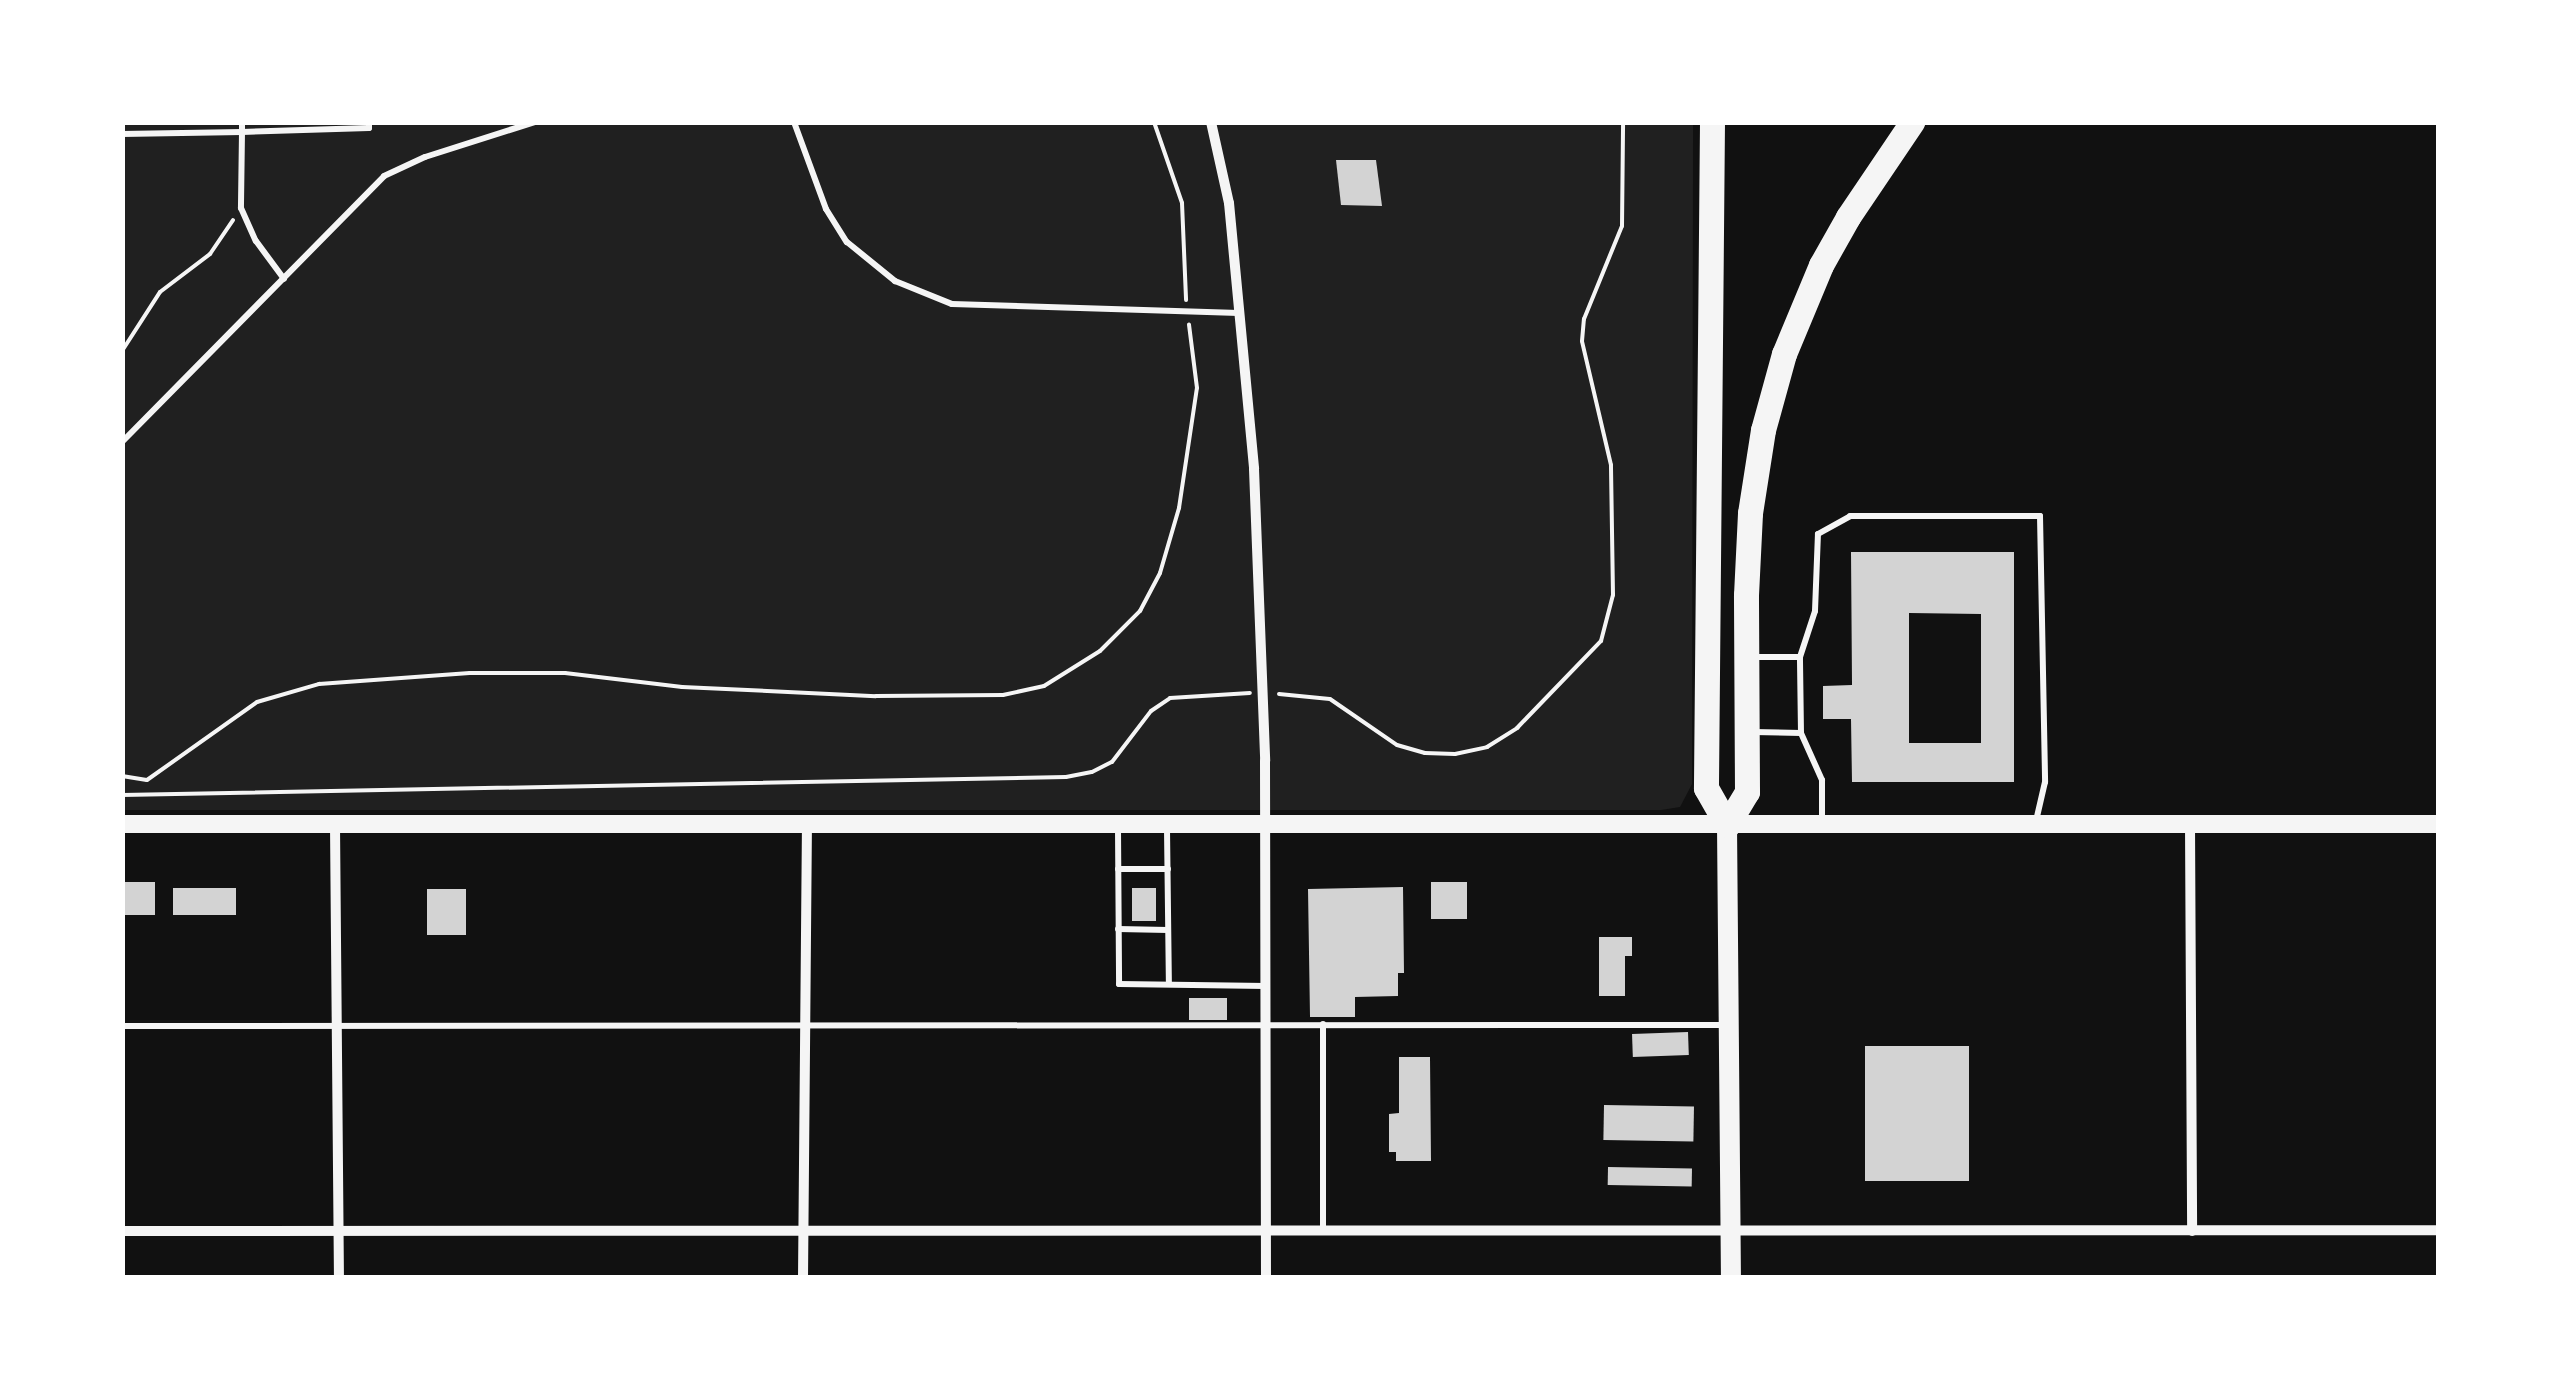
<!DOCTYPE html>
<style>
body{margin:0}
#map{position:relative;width:2561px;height:1400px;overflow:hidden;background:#111;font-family:Signika,sans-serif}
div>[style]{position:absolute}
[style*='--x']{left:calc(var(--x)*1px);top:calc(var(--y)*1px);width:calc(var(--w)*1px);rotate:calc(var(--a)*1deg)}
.green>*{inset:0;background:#202020}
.building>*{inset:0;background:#d3d3d3;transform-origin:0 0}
.path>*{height:4px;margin:-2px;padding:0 2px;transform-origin:2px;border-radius:2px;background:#f5f5f5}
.service>*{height:6px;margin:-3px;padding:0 3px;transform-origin:3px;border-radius:3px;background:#f5f5f5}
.minor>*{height:10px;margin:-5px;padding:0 5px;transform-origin:5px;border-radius:5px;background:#f5f5f5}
.tertiary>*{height:18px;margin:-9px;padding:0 9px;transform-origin:9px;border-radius:9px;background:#f5f5f5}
.primary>*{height:20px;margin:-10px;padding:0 10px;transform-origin:10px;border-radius:10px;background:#f5f5f5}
.motorway>*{height:25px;margin:-12.5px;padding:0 12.5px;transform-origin:12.5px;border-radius:12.5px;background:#f5f5f5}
span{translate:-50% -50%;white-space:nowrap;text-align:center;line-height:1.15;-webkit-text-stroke:8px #fff;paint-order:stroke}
.frame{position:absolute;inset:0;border:125px solid #fff;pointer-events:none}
</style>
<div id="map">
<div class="green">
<i style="clip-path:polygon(123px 123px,1693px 123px,1692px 784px,1680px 807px,1661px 810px,123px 810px)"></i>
</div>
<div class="building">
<i style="clip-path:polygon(1336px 160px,1376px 160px,1382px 206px,1341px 205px)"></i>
<i style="clip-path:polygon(evenodd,1851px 552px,2014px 552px,2014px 782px,1852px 782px,1851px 719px,1823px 719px,1823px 686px,1852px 685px,1851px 552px,1909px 613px,1981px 614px,1981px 743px,1909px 743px,1909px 613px)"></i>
<i style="left:122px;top:882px;width:33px;height:33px"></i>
<i style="left:1431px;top:882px;width:36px;height:37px"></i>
<i style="clip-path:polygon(1403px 887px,1404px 973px,1398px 973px,1398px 996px,1355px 997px,1355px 1017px,1310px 1017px,1308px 889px)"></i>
<i style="left:173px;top:888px;width:63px;height:27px"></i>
<i style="left:1132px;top:888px;width:24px;height:33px"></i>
<i style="left:427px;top:889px;width:39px;height:46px"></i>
<i style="clip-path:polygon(1599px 937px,1632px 937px,1632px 956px,1625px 956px,1625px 996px,1599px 996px)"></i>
<i style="left:1189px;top:998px;width:38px;height:22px"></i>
<i style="left:1688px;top:1032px;width:23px;height:56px;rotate:88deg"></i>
<i style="left:1865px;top:1046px;width:104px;height:135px"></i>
<i style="clip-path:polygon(1399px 1057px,1430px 1057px,1431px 1161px,1396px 1161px,1396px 1152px,1389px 1152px,1389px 1114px,1399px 1113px)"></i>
<i style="left:1604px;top:1105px;width:90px;height:35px;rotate:1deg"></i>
<i style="left:1608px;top:1167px;width:84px;height:18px;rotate:1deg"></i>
</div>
<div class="path">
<i style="--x:1154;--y:122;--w:86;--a:70.9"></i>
<i style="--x:1182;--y:203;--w:97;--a:87.6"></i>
<i style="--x:122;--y:351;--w:70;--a:-57.2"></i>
<i style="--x:160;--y:292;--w:63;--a:-37.2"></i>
<i style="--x:210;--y:254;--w:41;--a:-55.9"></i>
<i style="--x:1279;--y:694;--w:51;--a:5.6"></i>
<i style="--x:1330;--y:699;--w:81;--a:34.5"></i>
<i style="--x:1397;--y:745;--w:29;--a:16"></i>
<i style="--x:1425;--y:753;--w:30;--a:2"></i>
<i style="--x:1455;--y:754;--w:33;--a:-12"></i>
<i style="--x:1487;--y:747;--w:36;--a:-32"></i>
<i style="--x:1517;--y:728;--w:121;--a:-46"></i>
<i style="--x:1601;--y:641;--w:48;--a:-75.4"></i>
<i style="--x:1613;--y:595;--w:130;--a:-90.9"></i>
<i style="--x:1611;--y:465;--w:127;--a:-103.2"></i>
<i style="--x:1582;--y:341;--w:22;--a:-85"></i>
<i style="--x:1584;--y:319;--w:100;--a:-67.8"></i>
<i style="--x:1622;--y:226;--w:104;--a:-89.4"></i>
<i style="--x:122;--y:776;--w:25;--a:9"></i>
<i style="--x:147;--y:780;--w:135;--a:-35.3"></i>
<i style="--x:257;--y:702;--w:65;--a:-16.2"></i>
<i style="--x:319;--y:684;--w:151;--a:-4.2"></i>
<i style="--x:470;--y:673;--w:95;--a:0"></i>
<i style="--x:565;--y:673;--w:118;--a:6.8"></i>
<i style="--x:682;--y:687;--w:194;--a:2.7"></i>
<i style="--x:876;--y:696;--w:127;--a:-0.5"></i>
<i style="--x:1003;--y:695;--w:42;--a:-12.4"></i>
<i style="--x:1044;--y:686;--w:66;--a:-32"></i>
<i style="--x:1100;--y:651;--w:57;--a:-45"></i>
<i style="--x:1140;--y:611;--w:43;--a:-62.2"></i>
<i style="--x:1160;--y:573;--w:68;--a:-73.7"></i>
<i style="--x:1179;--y:508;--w:121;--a:-81.5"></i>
<i style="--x:1197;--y:388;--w:64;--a:-97.2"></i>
<i style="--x:122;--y:795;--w:944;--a:-1.09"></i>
<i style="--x:1066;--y:777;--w:26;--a:-11"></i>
<i style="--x:1092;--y:772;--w:22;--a:-27"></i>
<i style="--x:1112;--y:762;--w:64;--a:-52.6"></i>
<i style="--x:1151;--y:711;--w:23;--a:-34"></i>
<i style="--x:1170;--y:698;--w:80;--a:-3.6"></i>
</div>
<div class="service">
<i style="--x:242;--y:122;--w:10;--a:90"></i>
<i style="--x:242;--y:132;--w:127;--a:-1.8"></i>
<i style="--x:369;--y:128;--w:6;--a:-90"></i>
<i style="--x:794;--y:122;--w:93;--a:69.8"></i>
<i style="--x:826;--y:209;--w:39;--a:58"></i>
<i style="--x:847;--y:242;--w:62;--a:39.1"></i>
<i style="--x:895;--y:281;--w:61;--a:22"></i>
<i style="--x:952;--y:304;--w:287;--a:1.8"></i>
<i style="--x:122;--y:134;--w:120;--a:-1"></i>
<i style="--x:242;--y:132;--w:76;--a:90.8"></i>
<i style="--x:241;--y:208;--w:36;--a:66"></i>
<i style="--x:256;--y:241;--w:47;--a:53.6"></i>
<i style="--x:122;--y:442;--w:373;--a:-45.4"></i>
<i style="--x:384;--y:176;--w:45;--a:-24.9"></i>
<i style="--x:425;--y:157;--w:115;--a:-17.7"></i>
<i style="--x:1753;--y:657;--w:47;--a:0"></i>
<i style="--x:1753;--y:732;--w:48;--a:1.2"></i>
<i style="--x:1822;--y:823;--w:43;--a:-90"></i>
<i style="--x:1822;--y:780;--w:51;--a:-114.1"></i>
<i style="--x:1801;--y:733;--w:76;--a:-90.8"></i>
<i style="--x:1800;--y:657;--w:48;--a:-71.9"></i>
<i style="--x:1815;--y:611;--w:77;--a:-87.8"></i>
<i style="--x:1818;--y:534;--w:37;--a:-29"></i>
<i style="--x:1850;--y:516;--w:190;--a:0"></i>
<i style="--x:2040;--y:516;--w:266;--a:88.9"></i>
<i style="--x:2045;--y:782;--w:39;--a:103"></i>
<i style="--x:1118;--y:829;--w:155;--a:89.6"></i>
<i style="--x:1119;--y:984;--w:147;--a:0.8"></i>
<i style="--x:1167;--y:829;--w:155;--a:89.3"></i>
<i style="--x:1118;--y:869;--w:50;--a:0"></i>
<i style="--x:1118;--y:929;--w:50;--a:1.1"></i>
<i style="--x:122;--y:1026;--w:1604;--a:-0.04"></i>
<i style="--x:1323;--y:1232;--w:208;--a:-90"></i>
</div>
<div class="minor">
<i style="--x:1211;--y:122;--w:83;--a:77.5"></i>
<i style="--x:1229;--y:203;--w:267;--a:84.6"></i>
<i style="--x:1254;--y:469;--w:292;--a:87.8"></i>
<i style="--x:1265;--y:761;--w:517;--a:89.89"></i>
<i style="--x:2190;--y:824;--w:407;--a:89.7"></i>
<i style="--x:335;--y:825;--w:453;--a:89.5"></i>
<i style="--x:122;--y:1231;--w:2316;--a:-0.02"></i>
<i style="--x:803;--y:1278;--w:451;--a:-89.5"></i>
</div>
<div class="tertiary">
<i style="--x:122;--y:824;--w:2316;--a:0"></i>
</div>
<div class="primary">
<i style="--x:1727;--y:825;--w:453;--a:89.5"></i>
</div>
<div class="motorway">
<i style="--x:1712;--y:122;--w:666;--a:90.52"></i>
<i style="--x:1706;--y:788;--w:43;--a:60.4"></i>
<i style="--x:1727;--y:825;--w:39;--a:-59"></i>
<i style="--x:1747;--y:792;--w:197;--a:-90.3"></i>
<i style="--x:1746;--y:595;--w:82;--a:-87.2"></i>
<i style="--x:1750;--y:513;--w:84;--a:-81.1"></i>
<i style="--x:1763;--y:430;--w:79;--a:-74.6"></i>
<i style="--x:1784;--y:354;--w:96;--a:-67.4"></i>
<i style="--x:1821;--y:265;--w:55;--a:-60.6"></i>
<i style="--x:1848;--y:217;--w:115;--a:-56"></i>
</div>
<div class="frame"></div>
</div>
